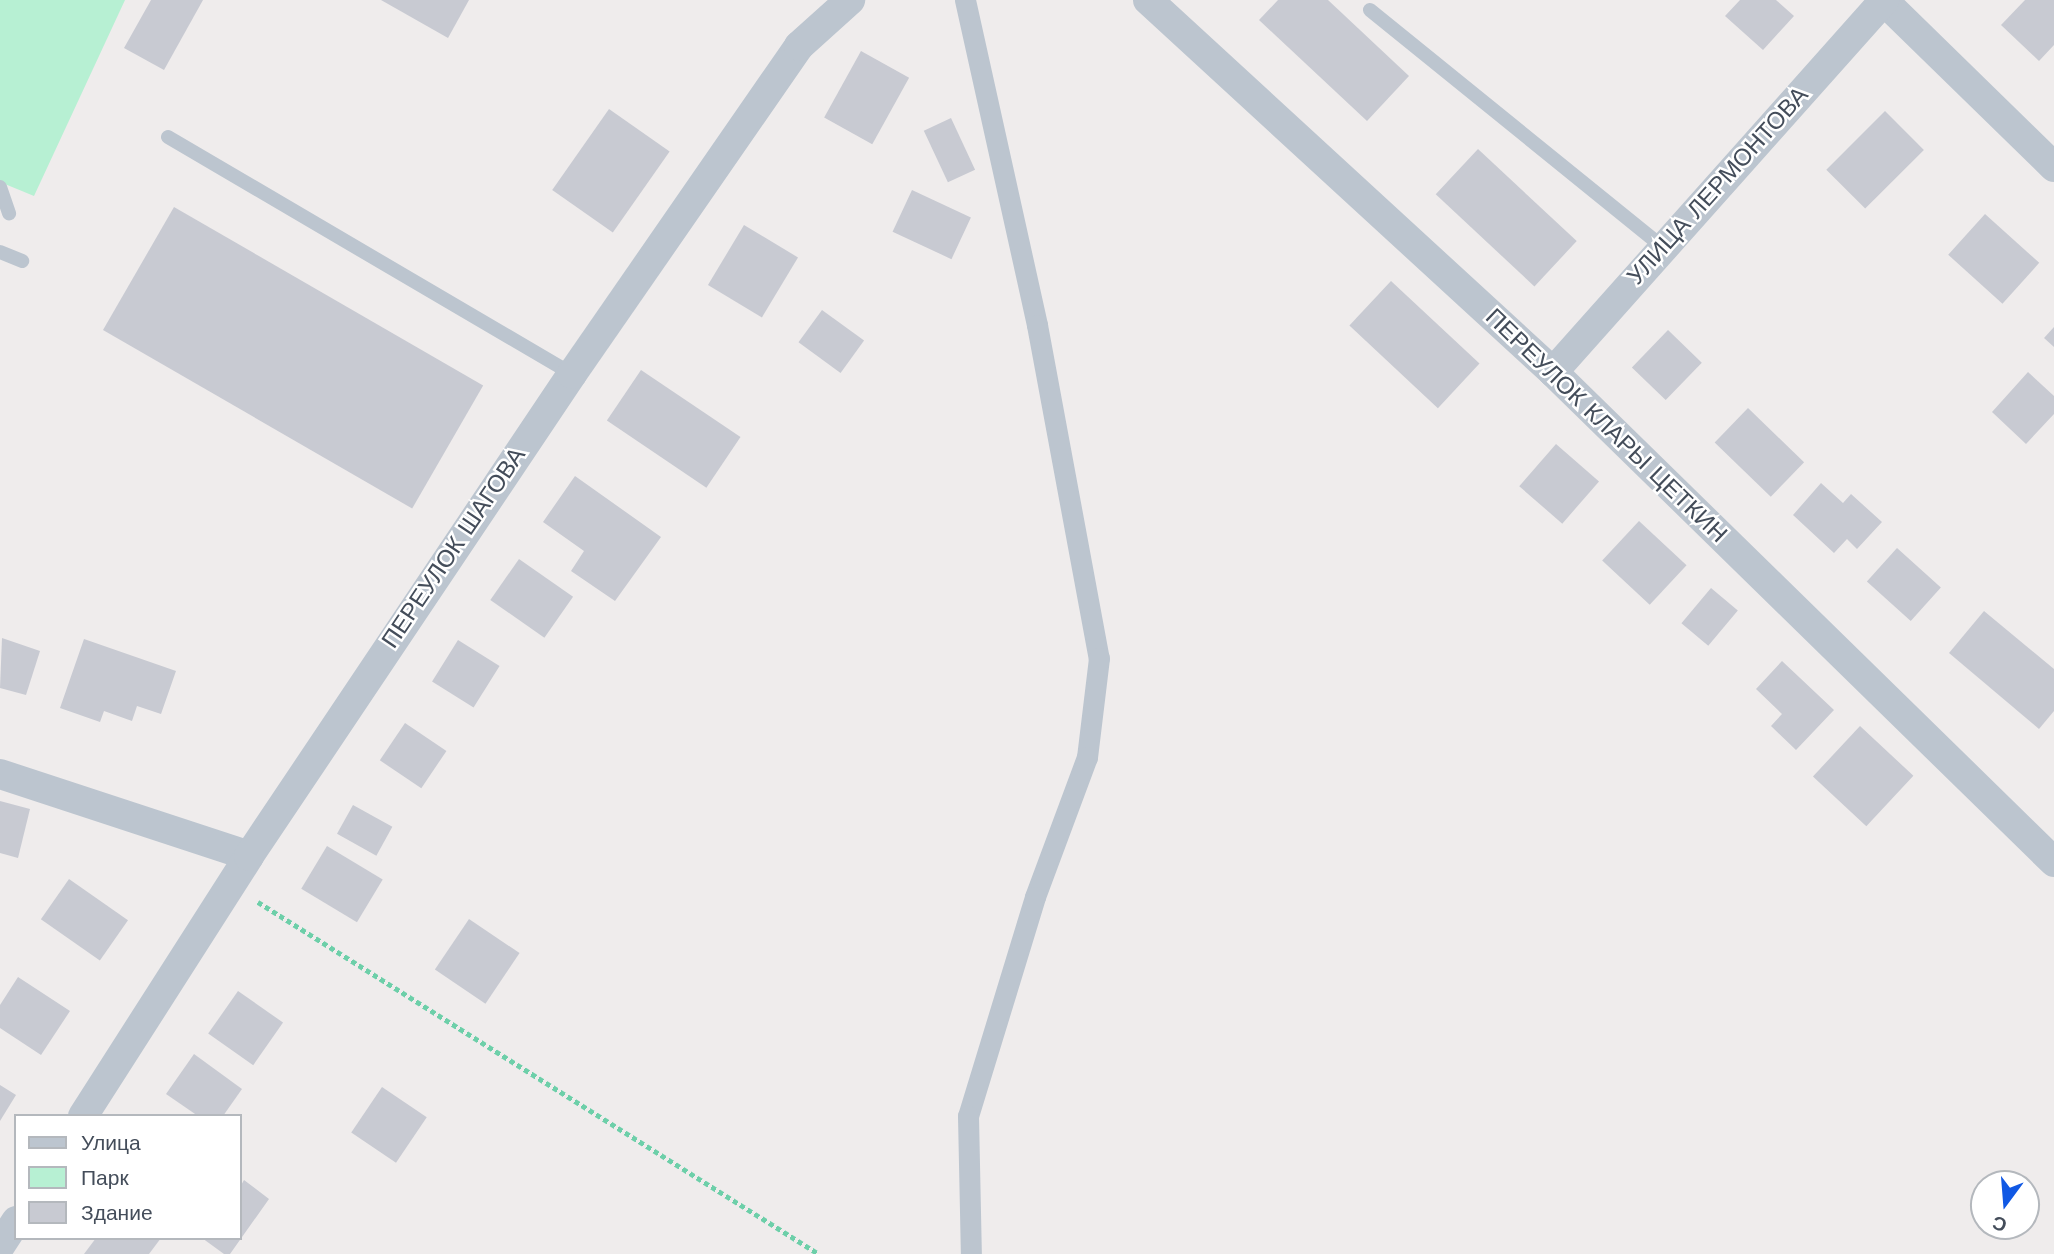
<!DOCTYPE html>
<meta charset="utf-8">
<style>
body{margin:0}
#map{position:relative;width:2054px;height:1254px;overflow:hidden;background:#efecec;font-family:"Work Sans",sans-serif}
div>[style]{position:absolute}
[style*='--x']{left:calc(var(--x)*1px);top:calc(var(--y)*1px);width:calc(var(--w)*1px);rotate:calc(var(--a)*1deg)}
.green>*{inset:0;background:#b7f0d3}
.building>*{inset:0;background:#c8cad2;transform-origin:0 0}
.path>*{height:4.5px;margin-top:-2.25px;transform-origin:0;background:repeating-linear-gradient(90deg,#6dcfa9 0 5px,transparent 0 8.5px)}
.service>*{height:14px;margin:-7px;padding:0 7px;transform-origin:7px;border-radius:7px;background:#bcc5cf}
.pedestrian>*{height:21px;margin:-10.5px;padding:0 10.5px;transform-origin:10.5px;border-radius:10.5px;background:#bcc5cf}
.minor>*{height:30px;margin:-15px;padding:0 15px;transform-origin:15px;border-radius:15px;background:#bcc5cf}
span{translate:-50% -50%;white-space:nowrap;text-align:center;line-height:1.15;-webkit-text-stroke:5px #fff;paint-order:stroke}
.street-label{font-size:24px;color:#444d5a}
.legend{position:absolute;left:14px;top:1114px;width:228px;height:126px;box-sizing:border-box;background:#fff;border:2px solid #b4b8bd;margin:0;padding:9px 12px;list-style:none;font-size:21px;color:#444d5a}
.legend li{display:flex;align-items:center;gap:14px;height:35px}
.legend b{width:35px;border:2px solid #b4b8bd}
.north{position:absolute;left:1970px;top:1170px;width:70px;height:70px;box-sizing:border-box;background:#fff;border:2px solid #b4b8bd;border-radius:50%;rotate:196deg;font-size:19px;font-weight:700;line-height:28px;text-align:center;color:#444d5a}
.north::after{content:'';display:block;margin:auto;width:24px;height:32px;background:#1058e4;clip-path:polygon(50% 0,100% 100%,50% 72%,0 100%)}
</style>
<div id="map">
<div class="green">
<i style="clip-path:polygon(0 0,125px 0,34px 196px,0 182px)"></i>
</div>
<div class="building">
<i style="clip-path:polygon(151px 0,203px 0,164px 70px,124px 48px)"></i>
<i style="clip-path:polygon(381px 0,469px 0,448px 38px)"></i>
<i style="clip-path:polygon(1278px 0,1328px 0,1409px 76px,1367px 121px,1259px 20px)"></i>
<i style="clip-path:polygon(1740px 0,1776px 0,1794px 16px,1763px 50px,1725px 16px)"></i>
<i style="clip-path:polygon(2025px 0,2054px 0,2054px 45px,2039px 61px,2001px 25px)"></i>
<i style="left:861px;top:51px;width:55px;height:76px;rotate:29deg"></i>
<i style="left:609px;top:109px;width:74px;height:99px;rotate:35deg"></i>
<i style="left:1885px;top:111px;width:55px;height:83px;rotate:45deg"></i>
<i style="left:951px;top:118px;width:57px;height:30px;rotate:65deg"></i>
<i style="left:1478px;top:149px;width:135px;height:62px;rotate:43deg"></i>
<i style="left:912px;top:190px;width:65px;height:46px;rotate:25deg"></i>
<i style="left:174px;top:207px;width:357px;height:142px;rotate:30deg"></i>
<i style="left:1985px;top:214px;width:73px;height:55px;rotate:42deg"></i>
<i style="left:744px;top:225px;width:63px;height:70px;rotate:31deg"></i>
<i style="left:1391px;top:281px;width:121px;height:61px;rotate:43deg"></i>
<i style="left:822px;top:310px;width:52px;height:40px;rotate:36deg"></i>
<i style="clip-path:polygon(2054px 327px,2054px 347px,2044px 338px)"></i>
<i style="left:1668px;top:330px;width:47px;height:52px;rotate:44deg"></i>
<i style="left:641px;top:370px;width:120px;height:61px;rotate:34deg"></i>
<i style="clip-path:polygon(2028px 372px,2054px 396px,2054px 414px,2026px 444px,1992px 412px)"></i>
<i style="left:1748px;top:408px;width:78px;height:48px;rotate:44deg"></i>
<i style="left:1556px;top:444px;width:57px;height:56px;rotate:41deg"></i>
<i style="clip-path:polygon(575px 476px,661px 537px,615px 601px,571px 571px,584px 551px,543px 522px)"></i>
<i style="clip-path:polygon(1821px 483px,1843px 503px,1851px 494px,1882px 522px,1857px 549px,1847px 539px,1834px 553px,1793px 515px)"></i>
<i style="left:1639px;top:521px;width:65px;height:54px;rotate:43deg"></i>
<i style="left:1897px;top:548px;width:59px;height:45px;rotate:42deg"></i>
<i style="left:519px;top:559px;width:66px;height:50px;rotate:35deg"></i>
<i style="left:1711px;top:588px;width:35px;height:46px;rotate:40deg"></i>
<i style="clip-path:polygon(1984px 611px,2054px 669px,2054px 711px,2039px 729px,1949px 653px)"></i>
<i style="clip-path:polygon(2px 638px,40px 651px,26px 695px,0 688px)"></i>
<i style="clip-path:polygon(84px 639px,176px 671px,161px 714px,137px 706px,132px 721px,104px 711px,100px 722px,60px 708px)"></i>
<i style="left:458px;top:640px;width:49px;height:49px;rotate:32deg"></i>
<i style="clip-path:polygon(1782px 661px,1834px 710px,1796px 750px,1771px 726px,1782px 714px,1756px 689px)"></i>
<i style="left:405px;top:723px;width:50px;height:45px;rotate:34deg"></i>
<i style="left:1860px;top:726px;width:73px;height:69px;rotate:43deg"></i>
<i style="clip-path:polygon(0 801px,30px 809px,18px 858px,0 853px)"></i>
<i style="left:353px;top:805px;width:45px;height:33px;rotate:29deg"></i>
<i style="left:327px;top:846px;width:65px;height:50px;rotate:31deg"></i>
<i style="left:69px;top:879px;width:72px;height:49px;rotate:35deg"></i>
<i style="left:469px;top:919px;width:61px;height:61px;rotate:34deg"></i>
<i style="clip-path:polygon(18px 977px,70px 1011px,41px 1055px,0 1028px,0 1005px)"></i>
<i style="left:238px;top:991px;width:55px;height:52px;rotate:35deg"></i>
<i style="clip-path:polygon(194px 1054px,242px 1089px,223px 1116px,198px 1116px,166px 1094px)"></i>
<i style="clip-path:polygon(0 1085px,16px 1095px,0 1121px)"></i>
<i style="left:382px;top:1087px;width:54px;height:55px;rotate:34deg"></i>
<i style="clip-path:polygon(244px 1180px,269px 1199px,230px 1254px,224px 1254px,202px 1238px,240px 1238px,240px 1187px)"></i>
<i style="clip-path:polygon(96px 1238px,161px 1238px,149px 1254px,84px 1254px)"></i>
</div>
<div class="path">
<i style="--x:258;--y:902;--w:662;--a:32.11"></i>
</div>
<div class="service">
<i style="--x:1370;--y:10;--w:377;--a:39"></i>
<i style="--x:168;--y:137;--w:468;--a:30.4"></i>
<i style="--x:0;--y:187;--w:28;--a:71"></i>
<i style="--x:0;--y:252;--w:24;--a:22"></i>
</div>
<div class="pedestrian">
<i style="--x:965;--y:0;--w:333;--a:77.5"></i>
<i style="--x:1037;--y:325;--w:339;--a:79.5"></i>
<i style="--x:1099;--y:658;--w:100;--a:96.9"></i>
<i style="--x:1087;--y:757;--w:149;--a:110.4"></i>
<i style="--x:1035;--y:897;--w:229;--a:107"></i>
<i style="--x:968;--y:1116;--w:138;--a:88.8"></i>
</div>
<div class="minor">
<i style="--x:1148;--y:0;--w:550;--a:42.57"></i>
<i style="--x:1553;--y:372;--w:701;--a:44.36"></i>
<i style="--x:1883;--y:0;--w:239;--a:44.3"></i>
<i style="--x:1553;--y:372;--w:498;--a:-48.3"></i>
<i style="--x:0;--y:774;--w:262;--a:18.2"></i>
<i style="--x:83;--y:1116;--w:308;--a:-57.4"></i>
<i style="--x:249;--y:856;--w:580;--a:-56.17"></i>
<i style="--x:572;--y:374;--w:399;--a:-55.3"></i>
<i style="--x:799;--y:46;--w:69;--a:-42"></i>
<i style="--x:0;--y:1246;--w:30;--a:-57"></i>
</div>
<div class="street-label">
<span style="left:1718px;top:186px;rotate:-48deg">УЛИЦА ЛЕРМОНТОВА</span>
<span style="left:1606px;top:426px;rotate:44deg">ПЕРЕУЛОК КЛАРЫ ЦЕТКИН</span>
<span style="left:454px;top:548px;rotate:-56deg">ПЕРЕУЛОК ШАГОВА</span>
</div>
<ul class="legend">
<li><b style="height:9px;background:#bcc5cf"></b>Улица</li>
<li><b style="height:19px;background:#b7f0d3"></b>Парк</li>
<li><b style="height:19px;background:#c8cad2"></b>Здание</li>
</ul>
<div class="north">С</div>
</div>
